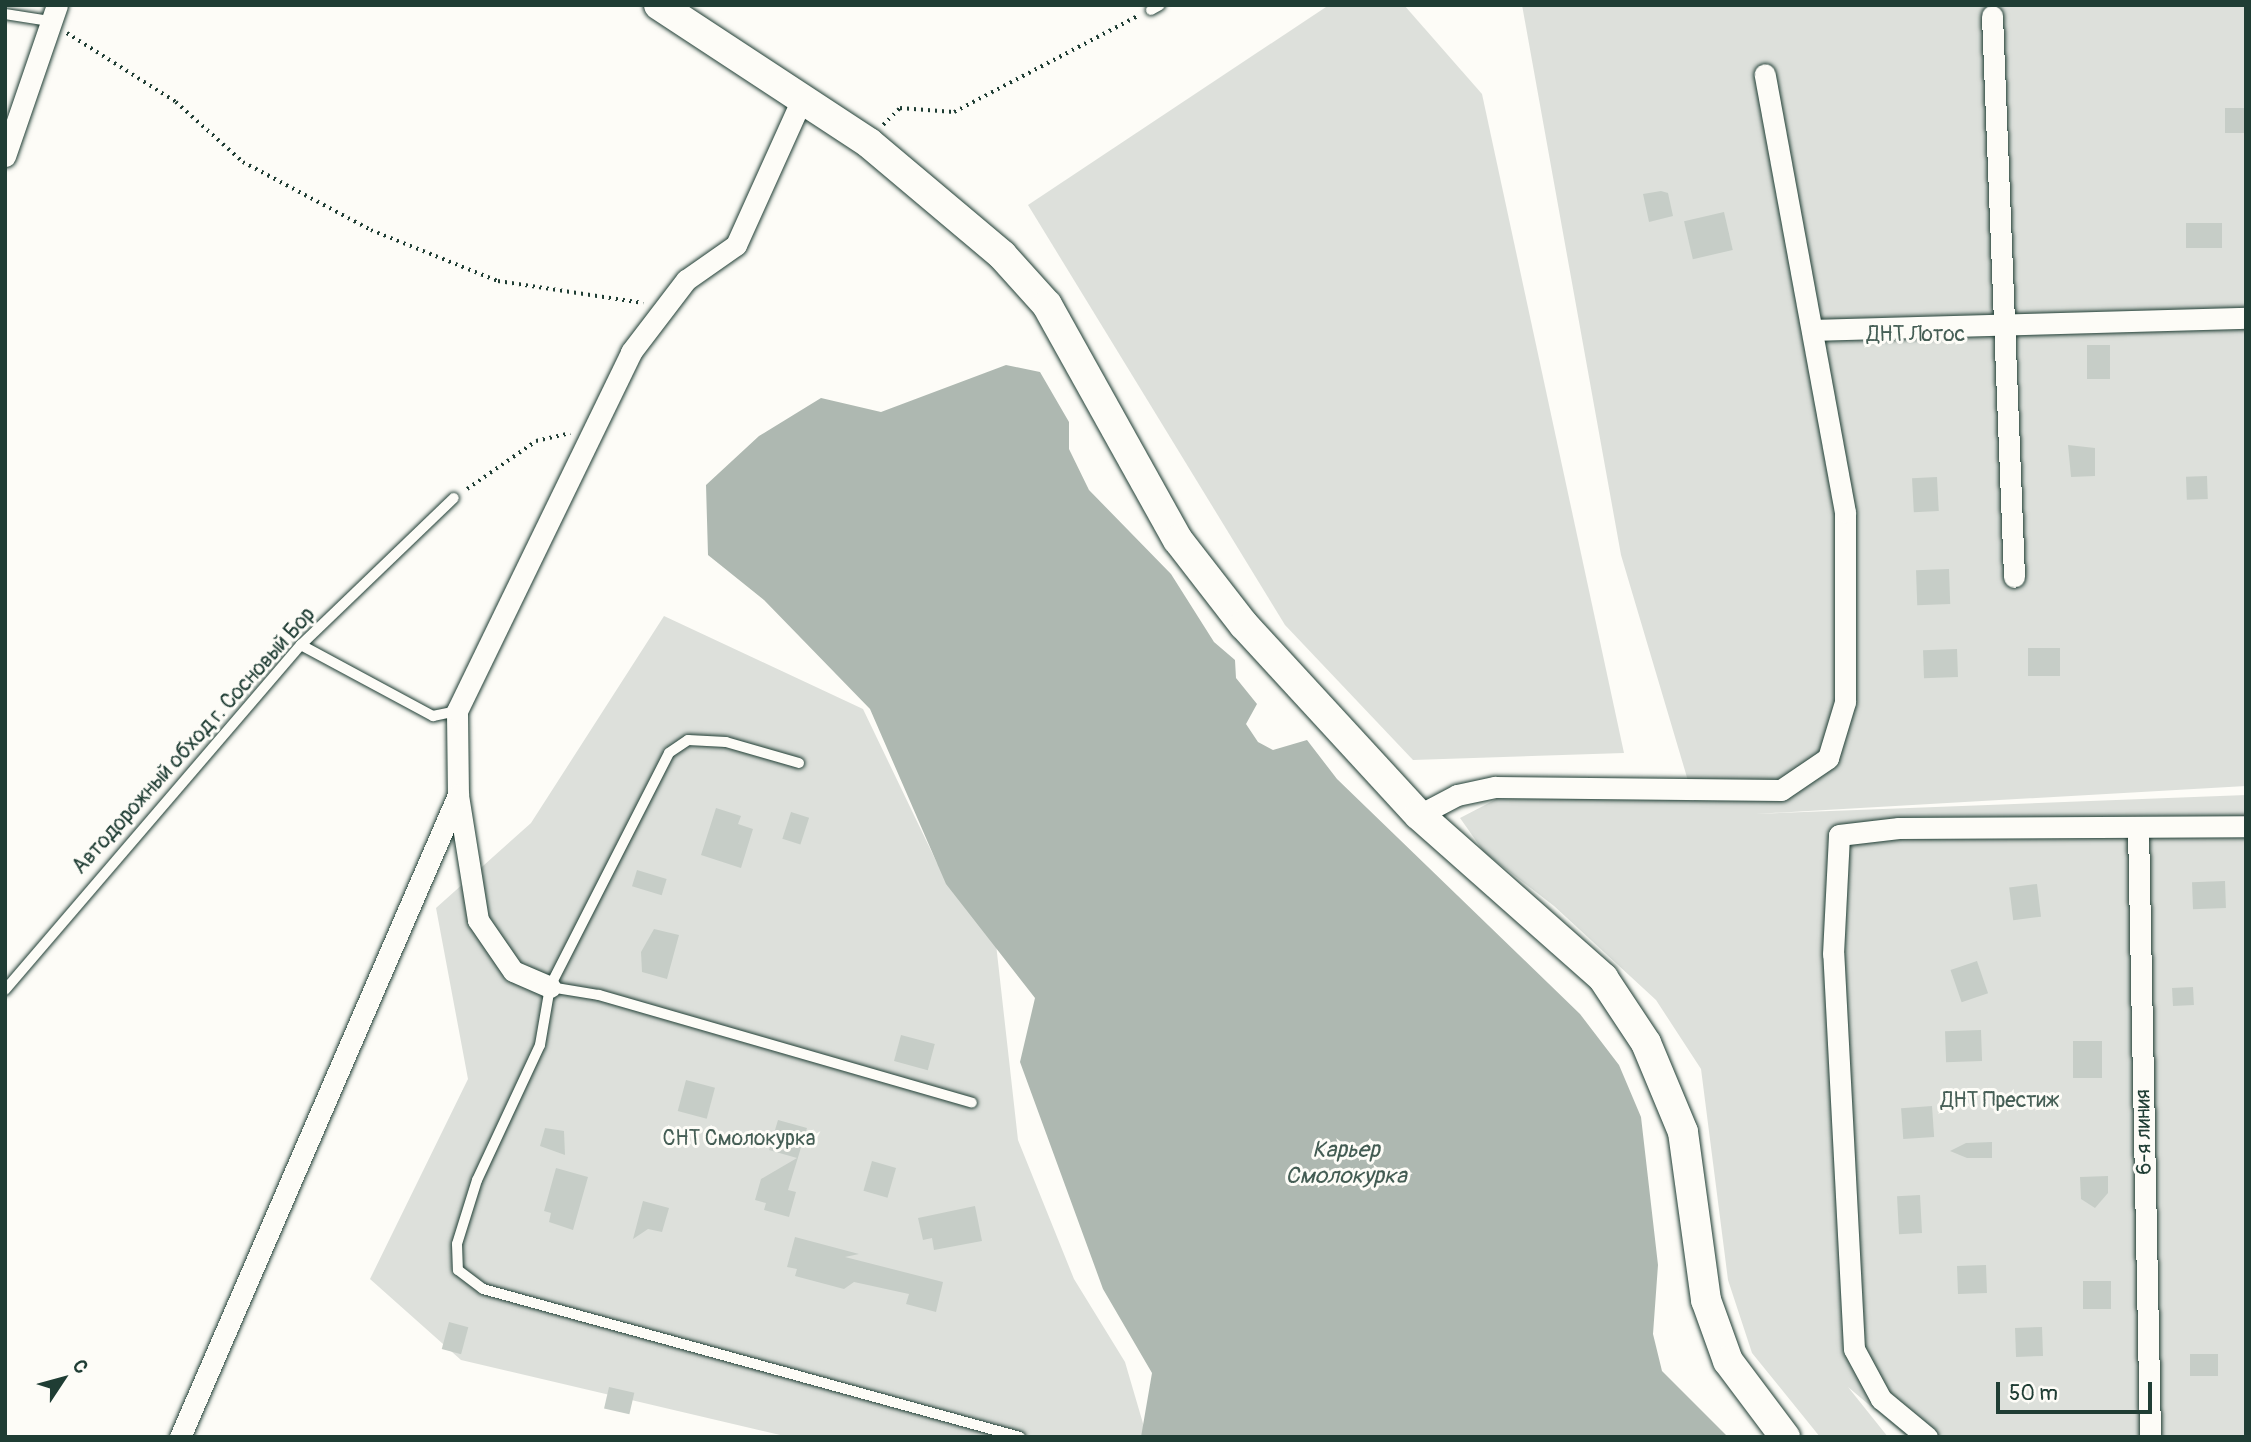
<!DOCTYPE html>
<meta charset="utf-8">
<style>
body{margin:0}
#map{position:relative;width:2251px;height:1442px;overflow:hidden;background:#fdfcf7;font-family:Pangolin,sans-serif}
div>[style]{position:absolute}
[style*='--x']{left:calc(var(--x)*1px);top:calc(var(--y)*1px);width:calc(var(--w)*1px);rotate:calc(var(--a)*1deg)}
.green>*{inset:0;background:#dde0db}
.water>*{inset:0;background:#aeb8b1}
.building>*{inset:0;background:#c6cdc7;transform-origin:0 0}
.path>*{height:3.5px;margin-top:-1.75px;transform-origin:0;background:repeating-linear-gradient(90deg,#1f3d34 0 2px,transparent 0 7px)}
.roads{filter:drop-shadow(0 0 2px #1f3d34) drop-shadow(0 0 2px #1f3d34)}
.lane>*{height:10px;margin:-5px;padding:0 5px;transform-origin:5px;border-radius:5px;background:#fdfcf7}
.street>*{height:21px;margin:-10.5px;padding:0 10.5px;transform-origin:10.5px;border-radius:10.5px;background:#fdfcf7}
.secondary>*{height:30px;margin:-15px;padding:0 15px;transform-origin:15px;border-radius:15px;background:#fdfcf7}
span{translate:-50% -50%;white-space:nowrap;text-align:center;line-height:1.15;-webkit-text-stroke:6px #fdfcf7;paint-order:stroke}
.park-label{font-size:21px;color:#455e55}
.street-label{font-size:21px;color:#1f3d34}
.water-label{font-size:23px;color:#435c53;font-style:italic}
.frame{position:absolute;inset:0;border:7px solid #1f3d34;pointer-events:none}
.north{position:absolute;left:28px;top:1344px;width:70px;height:70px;-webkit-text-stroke:5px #fdfcf7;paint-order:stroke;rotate:54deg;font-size:19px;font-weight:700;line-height:28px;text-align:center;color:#1f3d34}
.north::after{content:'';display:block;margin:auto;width:24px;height:32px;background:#1f3d34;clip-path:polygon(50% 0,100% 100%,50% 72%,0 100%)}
.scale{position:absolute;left:1996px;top:1382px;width:156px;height:32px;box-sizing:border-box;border:4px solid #1f3d34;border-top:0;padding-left:9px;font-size:21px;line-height:24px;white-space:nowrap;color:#1f3d34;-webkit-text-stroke:5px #fdfcf7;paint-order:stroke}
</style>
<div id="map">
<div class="green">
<i style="clip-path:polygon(1329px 5px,1404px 5px,1482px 94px,1624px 753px,1413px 760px,1285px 625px,1028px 205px)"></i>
<i style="clip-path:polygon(1522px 5px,2246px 5px,2246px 786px,1755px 814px,2246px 795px,2246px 1437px,1907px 1437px,1848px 1387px,1888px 1437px,1820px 1437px,1752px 1353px,1728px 1280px,1701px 1069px,1656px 1000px,1554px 906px,1484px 852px,1460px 818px,1512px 791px,1694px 801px,1621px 555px)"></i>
<i style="clip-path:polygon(664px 616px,863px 709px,937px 863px,996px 944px,1018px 1140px,1074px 1279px,1125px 1362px,1147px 1437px,789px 1437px,461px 1360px,370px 1279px,468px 1079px,436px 908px,531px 823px)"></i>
</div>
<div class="water">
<i style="clip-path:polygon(1006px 365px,1040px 372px,1069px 422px,1069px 449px,1089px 490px,1171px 574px,1214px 642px,1235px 660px,1236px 678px,1257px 704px,1246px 724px,1258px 742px,1273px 750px,1307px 740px,1337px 779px,1580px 1014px,1619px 1065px,1641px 1117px,1658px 1265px,1653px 1334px,1662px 1371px,1728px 1437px,1141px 1437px,1152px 1373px,1103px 1289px,1020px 1062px,1035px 998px,946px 884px,870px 709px,764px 600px,708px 555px,706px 485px,759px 436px,821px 398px,881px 412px)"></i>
</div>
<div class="building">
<i style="left:2225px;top:108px;width:21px;height:25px"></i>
<i style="clip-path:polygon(1661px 191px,1668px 193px,1673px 216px,1649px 222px,1643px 194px)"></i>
<i style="left:1724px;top:212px;width:39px;height:41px;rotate:77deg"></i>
<i style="left:2186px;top:223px;width:36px;height:25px"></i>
<i style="left:2087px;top:345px;width:23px;height:34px"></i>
<i style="clip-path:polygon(2068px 445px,2095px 448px,2095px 476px,2071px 477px)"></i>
<i style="left:2207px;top:476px;width:23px;height:21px;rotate:88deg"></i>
<i style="left:1937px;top:477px;width:34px;height:25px;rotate:87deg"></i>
<i style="left:1949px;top:569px;width:35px;height:33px;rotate:88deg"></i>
<i style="left:2028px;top:648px;width:32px;height:28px"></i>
<i style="left:1957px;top:649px;width:28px;height:34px;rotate:88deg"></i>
<i style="clip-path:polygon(716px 808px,741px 816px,738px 824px,753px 829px,741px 868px,701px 855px)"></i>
<i style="left:791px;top:812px;width:19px;height:28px;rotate:18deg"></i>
<i style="left:637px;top:870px;width:31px;height:17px;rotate:17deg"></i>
<i style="left:2225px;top:881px;width:27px;height:33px;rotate:88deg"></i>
<i style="left:2037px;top:884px;width:33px;height:28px;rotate:83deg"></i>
<i style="clip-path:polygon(654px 929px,679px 935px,667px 979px,642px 972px,641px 952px)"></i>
<i style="left:1977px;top:961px;width:34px;height:28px;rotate:71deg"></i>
<i style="left:2193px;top:987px;width:18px;height:21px;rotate:87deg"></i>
<i style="left:1981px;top:1030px;width:31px;height:36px;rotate:88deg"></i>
<i style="left:901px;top:1035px;width:35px;height:27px;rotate:15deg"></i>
<i style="left:2073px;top:1041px;width:29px;height:37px"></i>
<i style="left:686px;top:1080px;width:30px;height:32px;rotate:15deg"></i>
<i style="left:1932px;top:1106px;width:31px;height:31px;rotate:86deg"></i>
<i style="clip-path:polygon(778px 1120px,807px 1128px,788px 1190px,796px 1192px,789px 1217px,764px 1210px,766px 1203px,755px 1200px,761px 1179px,797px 1158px,769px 1150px)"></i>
<i style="clip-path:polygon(545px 1128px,564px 1131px,565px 1155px,540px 1146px)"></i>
<i style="clip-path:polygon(1992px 1142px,1992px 1158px,1967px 1158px,1950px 1151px,1966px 1143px)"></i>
<i style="left:872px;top:1161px;width:25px;height:31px;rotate:16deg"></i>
<i style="clip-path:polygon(556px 1168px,588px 1177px,573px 1230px,549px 1222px,551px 1213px,544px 1211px)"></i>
<i style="clip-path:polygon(2108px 1176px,2108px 1193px,2095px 1208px,2081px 1199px,2080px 1177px)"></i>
<i style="left:1920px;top:1195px;width:38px;height:23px;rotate:87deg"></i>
<i style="clip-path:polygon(643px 1201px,669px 1208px,662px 1232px,648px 1229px,633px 1239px)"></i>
<i style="clip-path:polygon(975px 1206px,982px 1241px,934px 1250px,932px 1238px,923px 1240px,918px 1218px)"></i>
<i style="clip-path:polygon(795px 1237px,859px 1254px,845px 1257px,943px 1282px,936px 1312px,906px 1304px,909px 1294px,854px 1282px,844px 1289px,795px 1276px,797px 1269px,787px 1267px)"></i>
<i style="left:1986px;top:1265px;width:28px;height:29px;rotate:88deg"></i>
<i style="left:2111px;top:1281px;width:28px;height:28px;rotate:90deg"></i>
<i style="left:449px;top:1322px;width:20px;height:28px;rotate:15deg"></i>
<i style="left:2042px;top:1327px;width:29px;height:27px;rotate:88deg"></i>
<i style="left:2218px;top:1354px;width:22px;height:28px;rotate:90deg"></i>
<i style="left:609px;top:1387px;width:26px;height:22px;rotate:13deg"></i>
</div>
<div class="path">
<i style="--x:67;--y:33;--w:129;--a:32.3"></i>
<i style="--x:176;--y:102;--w:90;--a:41.8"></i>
<i style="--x:243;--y:162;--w:145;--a:28"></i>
<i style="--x:371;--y:230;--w:137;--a:21.9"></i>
<i style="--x:498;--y:281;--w:147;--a:8.6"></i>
<i style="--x:883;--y:125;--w:24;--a:-45"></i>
<i style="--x:900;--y:108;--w:54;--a:4.2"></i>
<i style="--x:954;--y:112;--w:208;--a:-27.6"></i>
<i style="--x:467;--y:489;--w:84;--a:-34.8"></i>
<i style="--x:536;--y:441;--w:35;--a:-13"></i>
</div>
<div class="roads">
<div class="lane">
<i style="--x:1151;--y:10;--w:10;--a:-29"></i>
<i style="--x:5;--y:14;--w:45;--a:9"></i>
<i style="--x:301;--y:645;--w:150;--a:28.3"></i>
<i style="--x:433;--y:716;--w:25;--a:-12"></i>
<i style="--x:799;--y:763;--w:76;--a:-164"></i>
<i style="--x:726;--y:742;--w:38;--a:-177"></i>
<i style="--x:688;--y:740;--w:23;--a:146"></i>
<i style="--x:669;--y:753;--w:263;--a:117"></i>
<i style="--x:550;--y:987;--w:59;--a:99.8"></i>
<i style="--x:540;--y:1045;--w:149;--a:115"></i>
<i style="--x:477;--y:1180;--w:67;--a:107.4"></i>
<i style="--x:457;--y:1244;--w:26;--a:88"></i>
<i style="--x:458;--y:1270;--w:31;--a:37"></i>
<i style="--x:483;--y:1289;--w:557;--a:15.41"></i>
<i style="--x:550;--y:987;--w:50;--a:9.3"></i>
<i style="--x:599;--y:995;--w:388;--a:16.1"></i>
<i style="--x:5;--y:990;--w:455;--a:-49.4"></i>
<i style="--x:301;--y:645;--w:212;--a:-43.9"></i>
</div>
<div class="street">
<i style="--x:1992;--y:16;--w:561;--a:87.75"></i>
<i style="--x:5;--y:156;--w:160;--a:-71"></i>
<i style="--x:1812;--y:330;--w:434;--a:-1.6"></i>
<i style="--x:1419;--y:815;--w:43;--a:-27.8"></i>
<i style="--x:1457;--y:795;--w:39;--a:-12"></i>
<i style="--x:1495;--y:787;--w:286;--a:0.6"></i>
<i style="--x:1781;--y:790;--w:57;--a:-34.2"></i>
<i style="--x:1828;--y:758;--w:59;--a:-73.1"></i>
<i style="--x:1845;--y:702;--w:190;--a:-90"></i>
<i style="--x:1845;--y:512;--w:445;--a:-100.4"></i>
<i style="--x:2138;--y:827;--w:610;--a:88.87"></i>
<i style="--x:550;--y:987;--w:40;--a:-156.6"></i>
<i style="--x:513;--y:971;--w:62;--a:-124.5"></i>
<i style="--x:478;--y:920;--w:127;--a:-99.1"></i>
<i style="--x:458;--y:795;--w:84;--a:-90.7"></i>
<i style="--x:457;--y:711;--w:399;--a:-64.1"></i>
<i style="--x:631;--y:352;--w:91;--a:-52.6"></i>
<i style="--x:686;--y:280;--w:61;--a:-35"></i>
<i style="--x:736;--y:245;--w:158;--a:-65.7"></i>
<i style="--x:180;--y:1437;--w:700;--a:-66.59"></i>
<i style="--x:1927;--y:1437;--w:60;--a:-140.4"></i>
<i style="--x:1881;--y:1399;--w:57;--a:-118.4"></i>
<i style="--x:1854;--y:1349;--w:396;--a:-93"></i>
<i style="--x:1833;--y:954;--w:119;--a:-87.1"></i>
<i style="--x:1839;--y:835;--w:60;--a:-6.7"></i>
<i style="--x:1899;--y:828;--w:347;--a:-0.3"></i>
</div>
<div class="secondary">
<i style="--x:659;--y:5;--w:251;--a:33.3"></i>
<i style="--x:869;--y:143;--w:174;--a:40.1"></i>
<i style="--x:1002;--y:255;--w:67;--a:48"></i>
<i style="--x:1047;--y:305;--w:269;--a:60.9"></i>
<i style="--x:1178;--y:540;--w:108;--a:52.2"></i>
<i style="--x:1244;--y:625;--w:258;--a:47.4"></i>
<i style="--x:1419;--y:815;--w:246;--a:41.5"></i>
<i style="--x:1603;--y:978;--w:78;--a:56.5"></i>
<i style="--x:1646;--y:1043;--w:96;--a:67.4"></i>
<i style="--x:1683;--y:1132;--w:170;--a:82.2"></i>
<i style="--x:1706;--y:1300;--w:65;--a:70.2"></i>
<i style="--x:1728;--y:1361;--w:95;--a:53.1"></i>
</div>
</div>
<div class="park-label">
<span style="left:1916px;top:335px">ДНТ Лотос</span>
<span style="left:2000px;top:1101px">ДНТ Престиж</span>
<span style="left:739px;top:1139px">СНТ Смолокурка</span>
</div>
<div class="street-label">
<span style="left:194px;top:741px;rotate:-48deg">Автодорожный обход г. Сосновый Бор</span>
<span style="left:2144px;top:1132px;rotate:-91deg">6-я линия</span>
</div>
<div class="water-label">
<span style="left:1346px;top:1163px">Карьер<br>Смолокурка</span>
</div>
<div class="frame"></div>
<div class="north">С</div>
<div class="scale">50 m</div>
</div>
